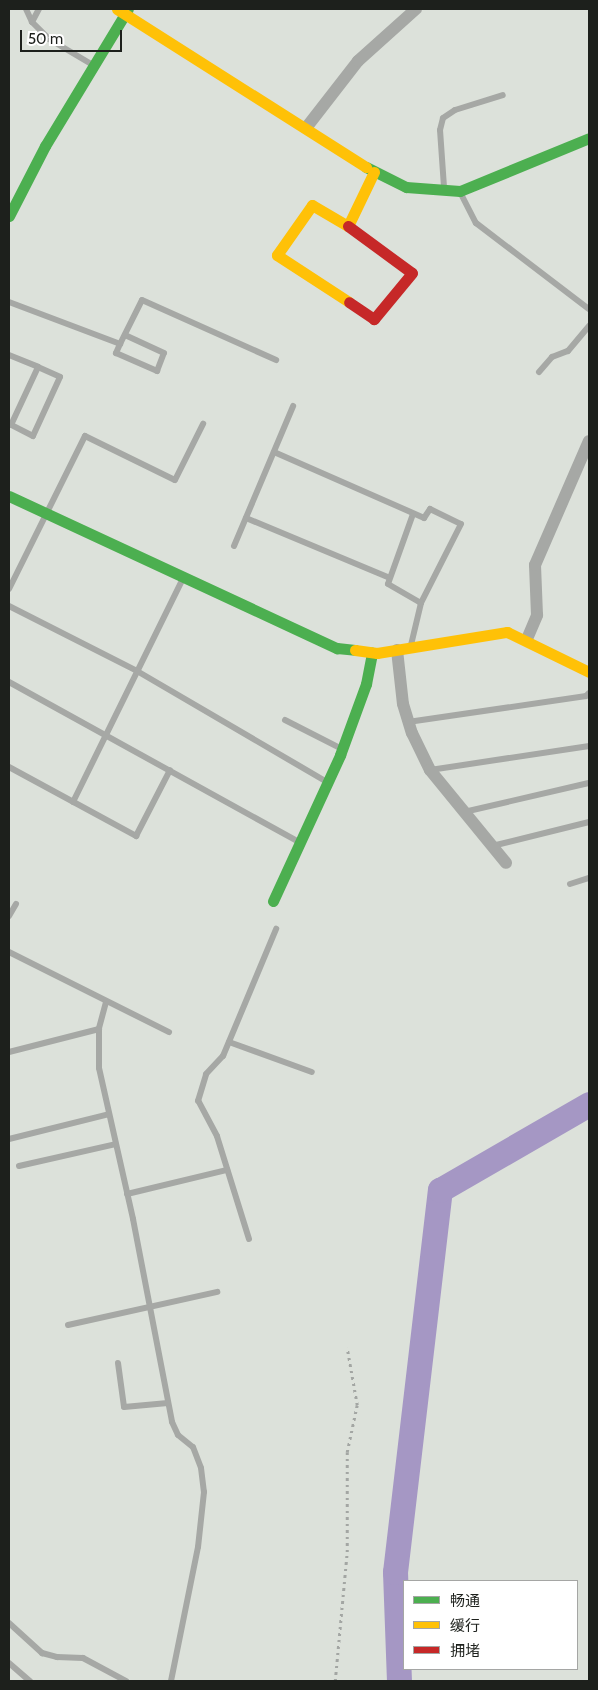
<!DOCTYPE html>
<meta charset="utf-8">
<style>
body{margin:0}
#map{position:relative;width:598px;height:1690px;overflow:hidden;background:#dce1da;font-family:Cabin,"Noto Sans SC",sans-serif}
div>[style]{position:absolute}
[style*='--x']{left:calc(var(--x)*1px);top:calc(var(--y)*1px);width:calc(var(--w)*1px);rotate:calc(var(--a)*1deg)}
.river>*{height:25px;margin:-12.5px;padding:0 12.5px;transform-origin:12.5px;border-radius:12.5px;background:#a597c4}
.path>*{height:2.5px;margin-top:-1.25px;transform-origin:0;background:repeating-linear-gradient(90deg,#a3a6a3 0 2.5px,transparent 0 6.5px)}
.lane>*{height:6px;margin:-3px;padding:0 3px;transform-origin:3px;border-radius:3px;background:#a6a8a5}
.street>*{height:12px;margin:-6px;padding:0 6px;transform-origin:6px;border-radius:6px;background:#a6a8a5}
.fast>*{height:11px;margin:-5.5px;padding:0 5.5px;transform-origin:5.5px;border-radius:5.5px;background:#4caf50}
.slow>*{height:11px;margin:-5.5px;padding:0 5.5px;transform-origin:5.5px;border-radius:5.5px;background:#ffc107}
.jam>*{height:11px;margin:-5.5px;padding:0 5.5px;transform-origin:5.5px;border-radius:5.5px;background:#c62828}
span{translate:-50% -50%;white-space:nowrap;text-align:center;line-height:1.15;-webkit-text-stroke:5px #fff;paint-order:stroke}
.frame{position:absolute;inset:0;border:10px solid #1d201c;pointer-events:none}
.legend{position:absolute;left:403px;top:1580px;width:175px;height:90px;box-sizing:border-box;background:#fff;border:1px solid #a5a6a4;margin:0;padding:6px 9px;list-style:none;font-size:15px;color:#1d201c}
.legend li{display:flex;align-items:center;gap:10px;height:25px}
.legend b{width:25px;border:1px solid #a5a6a4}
.scale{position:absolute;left:20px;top:30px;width:102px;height:22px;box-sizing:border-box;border:2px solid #1d201c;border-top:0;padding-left:6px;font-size:15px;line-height:18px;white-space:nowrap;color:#1d201c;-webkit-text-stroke:4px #fff;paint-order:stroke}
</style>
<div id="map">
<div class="river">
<i style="--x:399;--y:1681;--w:109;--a:-92.1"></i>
<i style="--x:395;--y:1572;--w:385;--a:-83.3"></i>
<i style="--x:440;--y:1190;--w:172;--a:-30"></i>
</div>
<div class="path">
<i style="--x:335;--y:1681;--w:130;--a:-84.7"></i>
<i style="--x:347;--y:1552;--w:100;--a:-90"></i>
<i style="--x:347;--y:1452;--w:48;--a:-78"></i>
<i style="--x:357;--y:1405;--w:58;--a:-100"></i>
</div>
<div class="lane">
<i style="--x:26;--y:9;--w:14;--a:65"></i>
<i style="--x:32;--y:22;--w:24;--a:45"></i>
<i style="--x:49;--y:39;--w:51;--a:30.6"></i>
<i style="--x:32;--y:22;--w:15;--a:-62"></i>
<i style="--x:444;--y:187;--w:57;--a:-94"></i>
<i style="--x:440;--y:130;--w:12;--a:-76"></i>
<i style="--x:443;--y:118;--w:14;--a:-34"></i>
<i style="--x:455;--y:110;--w:50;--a:-17.4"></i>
<i style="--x:460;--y:192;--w:35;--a:63"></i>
<i style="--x:476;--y:223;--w:142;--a:37.3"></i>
<i style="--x:9;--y:302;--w:119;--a:20.7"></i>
<i style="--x:120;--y:344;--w:49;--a:-63.4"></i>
<i style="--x:142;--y:300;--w:147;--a:24.1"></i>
<i style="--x:120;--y:344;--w:10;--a:114"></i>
<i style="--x:116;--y:353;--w:45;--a:23.7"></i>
<i style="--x:157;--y:371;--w:19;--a:-69"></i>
<i style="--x:164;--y:353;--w:43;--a:-155.2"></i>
<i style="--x:9;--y:355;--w:31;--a:22"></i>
<i style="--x:38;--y:367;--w:24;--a:24"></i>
<i style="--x:60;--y:377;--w:65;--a:114.6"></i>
<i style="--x:33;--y:436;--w:25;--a:-153"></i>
<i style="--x:11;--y:425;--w:64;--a:-65"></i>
<i style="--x:539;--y:372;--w:20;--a:-49"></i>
<i style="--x:552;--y:357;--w:17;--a:-21"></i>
<i style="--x:568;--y:351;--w:33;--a:-50"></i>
<i style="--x:274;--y:452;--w:164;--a:23.7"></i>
<i style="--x:424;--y:518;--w:11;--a:-56"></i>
<i style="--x:430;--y:509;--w:34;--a:26"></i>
<i style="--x:461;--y:524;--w:89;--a:116.9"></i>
<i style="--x:421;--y:603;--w:43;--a:103.4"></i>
<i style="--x:413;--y:514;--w:74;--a:109.7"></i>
<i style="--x:388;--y:584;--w:38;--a:30"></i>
<i style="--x:246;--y:518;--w:154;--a:22.6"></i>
<i style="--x:234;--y:546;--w:152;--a:-67.1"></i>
<i style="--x:9;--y:589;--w:171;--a:-63.6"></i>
<i style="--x:85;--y:436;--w:100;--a:26.1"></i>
<i style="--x:175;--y:480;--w:63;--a:-63.4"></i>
<i style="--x:9;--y:606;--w:144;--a:26.9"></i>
<i style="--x:137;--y:671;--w:220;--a:30.3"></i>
<i style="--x:9;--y:682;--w:331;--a:28.9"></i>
<i style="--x:285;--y:720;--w:62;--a:27"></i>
<i style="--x:408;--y:722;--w:180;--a:-8.3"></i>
<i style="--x:586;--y:696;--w:4;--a:-45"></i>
<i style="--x:9;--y:767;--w:145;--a:28.5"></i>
<i style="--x:136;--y:836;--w:74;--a:-62.7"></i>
<i style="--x:430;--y:770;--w:161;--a:-8.6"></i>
<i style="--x:73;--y:802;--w:250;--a:-63.8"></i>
<i style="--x:464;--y:812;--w:128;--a:-13.1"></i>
<i style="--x:492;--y:846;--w:100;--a:-13.9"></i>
<i style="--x:570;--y:884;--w:20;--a:-18"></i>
<i style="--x:9;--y:916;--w:14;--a:-60"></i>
<i style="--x:9;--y:952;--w:179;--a:26.6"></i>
<i style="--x:106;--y:1002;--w:28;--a:105"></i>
<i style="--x:99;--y:1029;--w:39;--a:90"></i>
<i style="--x:99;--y:1068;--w:155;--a:77.3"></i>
<i style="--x:133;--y:1219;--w:207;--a:79.1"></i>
<i style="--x:172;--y:1422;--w:14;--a:65"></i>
<i style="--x:178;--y:1435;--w:19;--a:39"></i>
<i style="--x:193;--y:1447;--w:22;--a:69"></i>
<i style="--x:201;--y:1468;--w:24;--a:83"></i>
<i style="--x:204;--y:1492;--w:55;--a:96.2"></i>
<i style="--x:198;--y:1547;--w:137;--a:101.4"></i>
<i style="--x:229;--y:1042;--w:88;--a:19.9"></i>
<i style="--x:9;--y:1052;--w:93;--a:-14.3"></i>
<i style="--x:9;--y:1139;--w:103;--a:-14"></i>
<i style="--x:19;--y:1166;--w:99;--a:-12.8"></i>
<i style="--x:127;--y:1194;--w:103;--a:-13.5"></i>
<i style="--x:249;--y:1239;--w:108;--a:-107.3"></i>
<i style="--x:217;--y:1136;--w:40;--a:-118"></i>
<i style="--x:198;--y:1101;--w:28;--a:-73"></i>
<i style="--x:206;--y:1074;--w:25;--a:-47"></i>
<i style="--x:223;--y:1056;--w:138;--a:-67.3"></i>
<i style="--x:68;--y:1325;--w:153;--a:-12.5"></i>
<i style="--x:118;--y:1363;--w:44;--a:82.2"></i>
<i style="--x:124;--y:1407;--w:44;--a:-5.2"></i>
<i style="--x:9;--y:1623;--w:45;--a:42.3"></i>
<i style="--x:42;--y:1653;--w:16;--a:15"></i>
<i style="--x:57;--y:1657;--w:26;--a:2"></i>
<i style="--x:83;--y:1658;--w:49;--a:28.1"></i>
<i style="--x:9;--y:1663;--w:28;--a:41"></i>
</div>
<div class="street">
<i style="--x:306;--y:128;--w:85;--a:-52.2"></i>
<i style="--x:358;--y:61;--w:78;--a:-41.9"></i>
<i style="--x:527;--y:639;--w:26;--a:-67"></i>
<i style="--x:537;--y:615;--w:50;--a:-92.3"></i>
<i style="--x:535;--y:565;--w:135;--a:-66.5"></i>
<i style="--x:397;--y:650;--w:54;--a:83.7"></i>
<i style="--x:403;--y:704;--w:30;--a:73"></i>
<i style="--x:412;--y:733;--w:41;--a:64.1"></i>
<i style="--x:430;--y:770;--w:120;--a:50.7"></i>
</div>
<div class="fast">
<i style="--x:366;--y:167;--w:45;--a:26.6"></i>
<i style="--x:406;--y:187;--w:54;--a:4.2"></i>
<i style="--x:460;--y:191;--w:139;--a:-22.3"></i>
<i style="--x:9;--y:216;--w:79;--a:-62.8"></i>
<i style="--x:45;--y:146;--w:160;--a:-58.8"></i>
<i style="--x:9;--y:496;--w:362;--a:24.9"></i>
<i style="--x:337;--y:648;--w:18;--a:6"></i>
<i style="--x:273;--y:901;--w:161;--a:-65.3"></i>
<i style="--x:340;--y:755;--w:76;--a:-69.9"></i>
<i style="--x:366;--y:684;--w:32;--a:-79"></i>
</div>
<div class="slow">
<i style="--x:117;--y:9;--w:295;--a:32.4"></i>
<i style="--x:349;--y:302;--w:86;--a:-146.9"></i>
<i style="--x:277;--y:255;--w:61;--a:-55"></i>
<i style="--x:312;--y:205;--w:42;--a:30.3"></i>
<i style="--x:348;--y:226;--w:60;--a:-64.3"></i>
<i style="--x:355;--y:650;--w:22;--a:8"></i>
<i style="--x:377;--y:653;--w:132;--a:-9.2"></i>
<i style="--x:507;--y:632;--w:91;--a:26"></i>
</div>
<div class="jam">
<i style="--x:348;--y:226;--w:79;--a:36.3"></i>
<i style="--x:412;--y:273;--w:60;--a:129.6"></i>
<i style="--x:374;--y:319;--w:30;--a:-146"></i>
</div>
<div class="frame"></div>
<ul class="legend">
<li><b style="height:6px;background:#4caf50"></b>畅通</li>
<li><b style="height:6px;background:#ffc107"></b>缓行</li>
<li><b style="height:6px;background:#c62828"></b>拥堵</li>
</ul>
<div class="scale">50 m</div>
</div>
